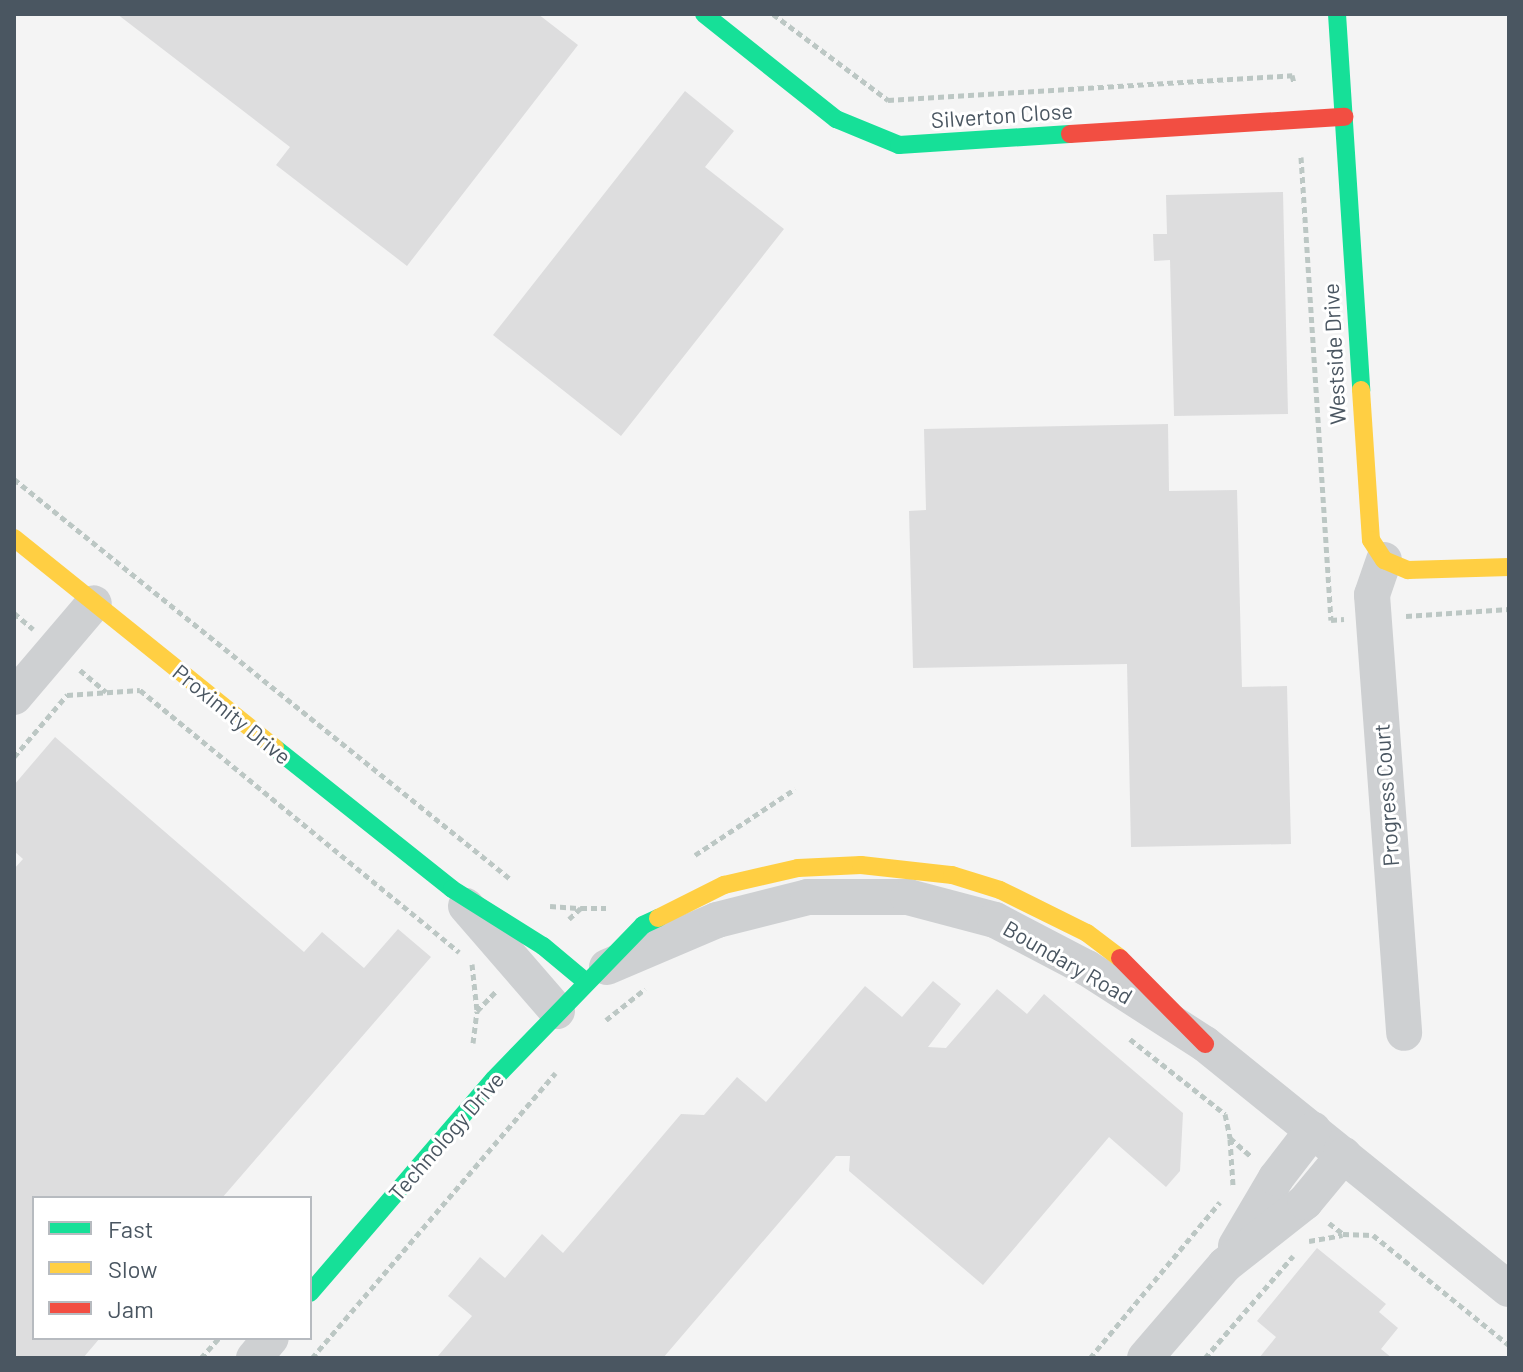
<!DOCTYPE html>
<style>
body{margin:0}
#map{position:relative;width:1523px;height:1372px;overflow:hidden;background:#f4f4f4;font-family:Barlow,sans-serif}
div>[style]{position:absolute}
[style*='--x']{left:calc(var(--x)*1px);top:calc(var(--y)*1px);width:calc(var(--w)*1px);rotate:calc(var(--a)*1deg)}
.building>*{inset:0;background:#ddddde}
.path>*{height:5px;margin-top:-2.5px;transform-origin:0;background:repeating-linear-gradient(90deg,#bcc7c4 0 6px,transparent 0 10px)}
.street>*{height:36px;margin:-18px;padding:0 18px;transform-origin:18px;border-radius:18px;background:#ced0d2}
.fast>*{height:18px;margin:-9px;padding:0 9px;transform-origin:9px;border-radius:9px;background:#16e098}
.slow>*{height:18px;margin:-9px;padding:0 9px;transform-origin:9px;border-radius:9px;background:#ffcf43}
.jam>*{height:18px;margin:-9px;padding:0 9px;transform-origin:9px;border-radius:9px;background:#f24e42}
span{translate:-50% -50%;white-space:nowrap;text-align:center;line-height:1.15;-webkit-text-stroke:6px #fff;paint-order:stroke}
.street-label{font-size:22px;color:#4a5661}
.frame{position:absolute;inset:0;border:16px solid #4a5661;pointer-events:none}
.legend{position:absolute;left:32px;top:1196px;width:280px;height:144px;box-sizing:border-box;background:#fff;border:2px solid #b7bbc0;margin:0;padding:10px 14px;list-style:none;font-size:24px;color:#4a5661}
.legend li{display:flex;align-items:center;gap:16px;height:40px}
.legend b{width:40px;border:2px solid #b7bbc0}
</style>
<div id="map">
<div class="building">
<i style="clip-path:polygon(117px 14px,538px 14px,578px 45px,407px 266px,276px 165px,290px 147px)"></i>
<i style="clip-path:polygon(685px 91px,734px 131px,705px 167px,784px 229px,621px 436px,493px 335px)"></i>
<i style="clip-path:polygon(1283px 192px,1288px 414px,1174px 416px,1170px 260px,1154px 261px,1153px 234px,1167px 234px,1166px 195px)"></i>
<i style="clip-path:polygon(1168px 424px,1169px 491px,1237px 490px,1242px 687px,1287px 686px,1291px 844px,1131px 847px,1127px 664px,913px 668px,909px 511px,926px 510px,924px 429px)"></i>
<i style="clip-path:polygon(55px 737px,304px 952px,322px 932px,364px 968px,398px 929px,431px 957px,222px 1198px,34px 1198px,34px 1338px,100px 1338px,83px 1358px,14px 1358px,14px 869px,23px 859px,14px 851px,14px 785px)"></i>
<i style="clip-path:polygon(933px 981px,961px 1004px,928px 1047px,946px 1048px,997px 989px,1027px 1014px,1044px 994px,1183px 1113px,1180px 1171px,1166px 1187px,1109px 1137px,983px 1285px,849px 1171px,850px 1156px,836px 1156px,663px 1358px,438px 1356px,472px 1316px,448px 1296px,480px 1257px,505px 1278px,542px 1234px,563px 1253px,681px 1114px,704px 1115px,737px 1077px,766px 1102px,865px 986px,902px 1017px)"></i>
<i style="clip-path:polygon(1317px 1248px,1386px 1304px,1379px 1312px,1398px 1328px,1381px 1349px,1392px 1358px,1259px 1358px,1276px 1337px,1257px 1321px)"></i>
</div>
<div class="path">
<i style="--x:773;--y:14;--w:144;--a:36.8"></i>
<i style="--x:888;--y:100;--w:405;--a:-3.5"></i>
<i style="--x:1292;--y:75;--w:8;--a:76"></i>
<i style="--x:1301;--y:157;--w:464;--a:86.3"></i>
<i style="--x:1331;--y:620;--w:13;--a:-4"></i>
<i style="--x:14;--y:479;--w:636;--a:38.87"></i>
<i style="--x:14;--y:613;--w:25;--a:40"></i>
<i style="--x:1406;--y:616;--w:103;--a:-3.9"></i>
<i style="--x:80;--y:670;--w:34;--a:40"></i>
<i style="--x:14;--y:757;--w:82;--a:-49.5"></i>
<i style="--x:67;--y:695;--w:73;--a:-3.9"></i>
<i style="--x:140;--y:690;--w:413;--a:39.4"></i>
<i style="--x:695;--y:855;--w:120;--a:-33.4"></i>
<i style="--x:550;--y:906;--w:31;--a:4"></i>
<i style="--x:569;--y:919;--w:16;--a:-43"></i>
<i style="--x:581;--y:908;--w:25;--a:0"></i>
<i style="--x:472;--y:964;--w:47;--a:83.9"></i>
<i style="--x:606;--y:1020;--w:50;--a:-38.5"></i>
<i style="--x:1130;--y:1039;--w:121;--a:38.3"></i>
<i style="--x:1225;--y:1114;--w:25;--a:78"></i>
<i style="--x:1230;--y:1138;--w:29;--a:41"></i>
<i style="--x:473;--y:1043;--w:32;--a:-83"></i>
<i style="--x:477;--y:1011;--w:28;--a:-46"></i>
<i style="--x:1230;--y:1139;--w:46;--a:86.3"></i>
<i style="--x:1329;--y:1223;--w:18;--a:38"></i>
<i style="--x:1343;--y:1234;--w:30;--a:2"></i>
<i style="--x:1373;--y:1235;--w:175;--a:39"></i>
<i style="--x:1309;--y:1241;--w:34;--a:-10"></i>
<i style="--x:201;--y:1358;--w:27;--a:-48"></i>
<i style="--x:312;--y:1358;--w:375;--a:-49.5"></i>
<i style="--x:1090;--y:1358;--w:203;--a:-50.2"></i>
<i style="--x:1205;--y:1358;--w:135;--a:-49.2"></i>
</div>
<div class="street">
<i style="--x:1384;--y:560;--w:37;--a:109"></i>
<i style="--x:1372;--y:595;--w:439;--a:85.8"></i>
<i style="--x:14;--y:697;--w:123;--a:-49.6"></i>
<i style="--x:466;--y:906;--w:139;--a:49.1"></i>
<i style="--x:607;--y:967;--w:120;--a:-23.1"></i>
<i style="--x:717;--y:920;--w:94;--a:-14.2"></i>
<i style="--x:808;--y:897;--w:100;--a:0"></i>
<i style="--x:908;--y:897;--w:90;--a:14.8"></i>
<i style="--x:995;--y:920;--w:104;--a:27.6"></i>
<i style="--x:1087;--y:968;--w:140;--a:32.8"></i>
<i style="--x:1205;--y:1044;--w:390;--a:38.9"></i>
<i style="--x:1236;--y:1246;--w:79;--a:-59.5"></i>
<i style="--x:1276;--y:1178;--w:61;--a:-52.4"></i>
<i style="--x:254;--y:1358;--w:26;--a:-50"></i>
<i style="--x:1145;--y:1358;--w:123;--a:-49.3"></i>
<i style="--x:1225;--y:1265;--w:102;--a:-38.2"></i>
<i style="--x:1305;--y:1202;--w:61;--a:-50.3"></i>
</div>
<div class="fast">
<i style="--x:704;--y:14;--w:169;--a:38.5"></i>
<i style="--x:836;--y:119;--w:68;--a:22.4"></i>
<i style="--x:899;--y:145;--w:171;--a:-3.7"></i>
<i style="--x:1337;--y:14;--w:377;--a:86.3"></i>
<i style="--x:275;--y:748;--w:226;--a:38.5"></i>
<i style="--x:452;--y:889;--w:107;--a:32.1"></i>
<i style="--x:543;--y:946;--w:56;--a:39.9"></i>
<i style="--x:310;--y:1293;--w:282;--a:-49.3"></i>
<i style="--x:494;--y:1079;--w:214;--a:-45.9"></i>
<i style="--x:643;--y:925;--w:17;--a:-25"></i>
</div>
<div class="slow">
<i style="--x:1361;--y:390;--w:150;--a:86.2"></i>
<i style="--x:1371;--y:540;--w:24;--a:57"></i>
<i style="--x:1384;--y:560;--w:26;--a:23"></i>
<i style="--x:1408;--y:570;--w:101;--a:-1.7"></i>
<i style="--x:14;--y:538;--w:335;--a:38.8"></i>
<i style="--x:658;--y:918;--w:74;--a:-26.6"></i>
<i style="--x:724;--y:885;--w:76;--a:-12.9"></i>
<i style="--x:798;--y:868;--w:63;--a:-2.7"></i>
<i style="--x:861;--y:865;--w:92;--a:6.3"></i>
<i style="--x:952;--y:875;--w:50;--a:17.4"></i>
<i style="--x:1000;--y:890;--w:97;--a:26.3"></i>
<i style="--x:1087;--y:933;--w:41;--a:37.1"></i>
</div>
<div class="jam">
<i style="--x:1070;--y:134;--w:275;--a:-3.6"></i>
<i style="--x:1120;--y:958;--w:121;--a:45.3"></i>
</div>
<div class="street-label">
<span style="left:1002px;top:115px;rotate:-4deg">Silverton Close</span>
<span style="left:1334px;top:354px;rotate:-93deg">Westside Drive</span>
<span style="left:232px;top:714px;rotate:39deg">Proximity Drive</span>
<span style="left:1386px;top:795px;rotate:-94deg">Progress Court</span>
<span style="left:1068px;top:962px;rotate:30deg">Boundary Road</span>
<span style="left:446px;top:1136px;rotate:-49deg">Technology Drive</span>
</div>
<div class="frame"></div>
<ul class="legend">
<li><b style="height:10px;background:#16e098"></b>Fast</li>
<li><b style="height:10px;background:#ffcf43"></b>Slow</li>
<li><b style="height:10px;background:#f24e42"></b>Jam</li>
</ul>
</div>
